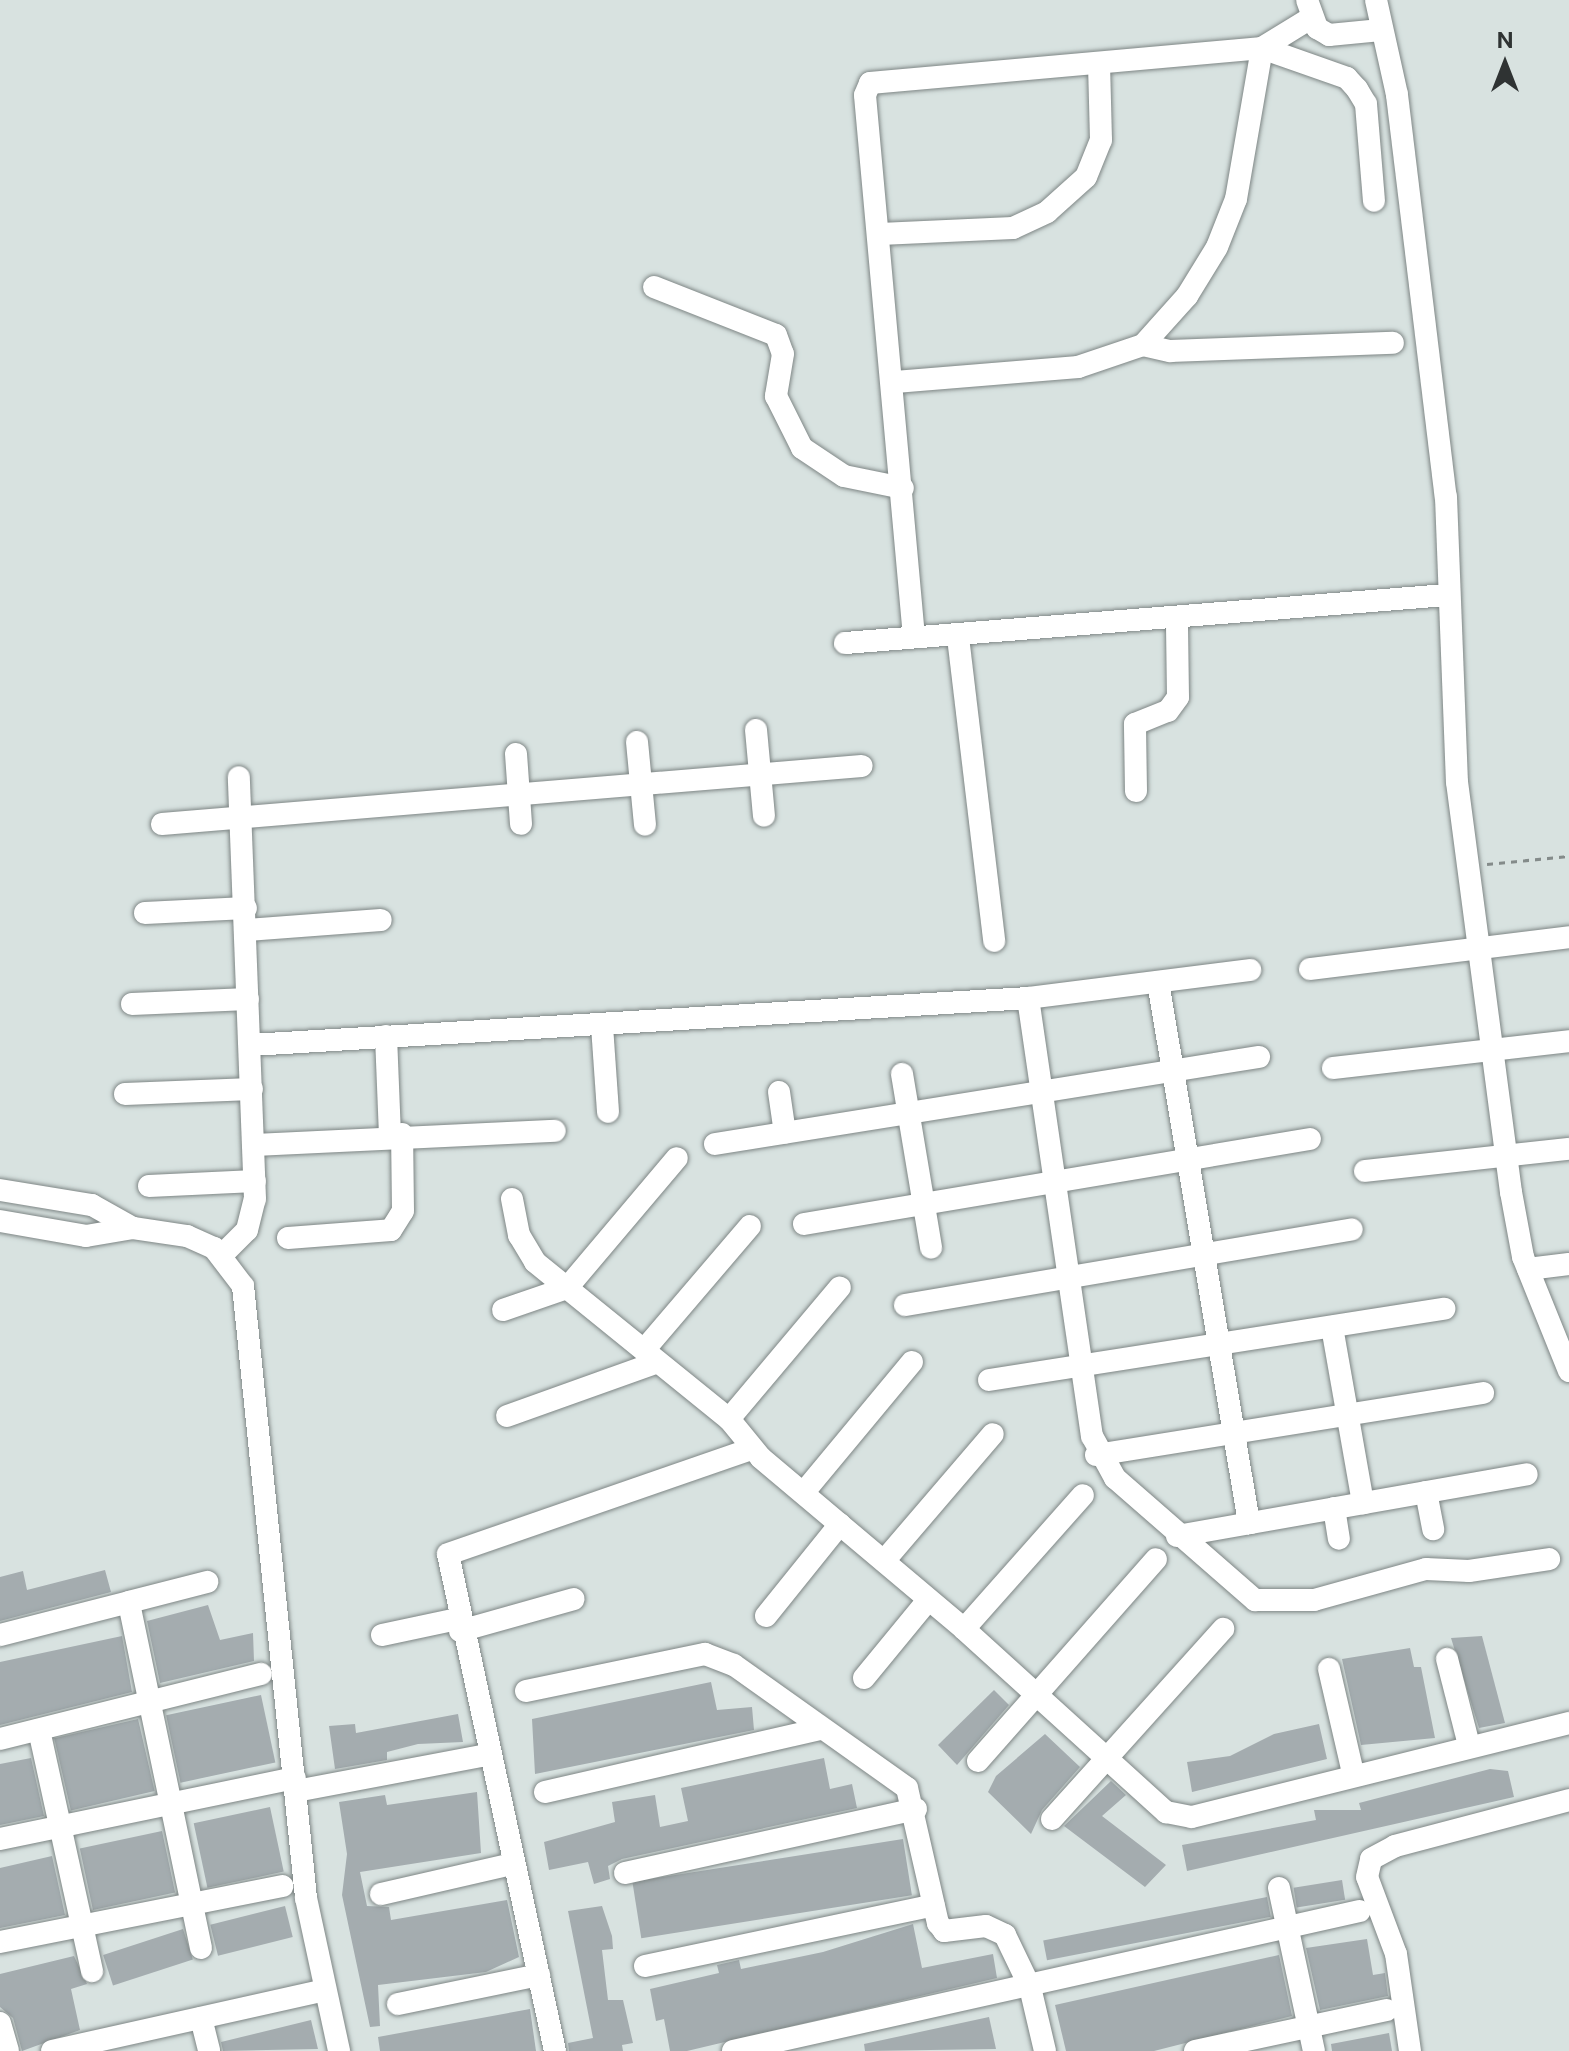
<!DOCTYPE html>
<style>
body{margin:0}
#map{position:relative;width:1569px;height:2051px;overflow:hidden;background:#d8e2e0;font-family:"Public Sans",sans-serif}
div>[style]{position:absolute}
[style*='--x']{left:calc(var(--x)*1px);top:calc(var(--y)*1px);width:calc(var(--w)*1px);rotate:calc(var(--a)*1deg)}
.building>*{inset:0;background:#a4acaf;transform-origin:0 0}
.path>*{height:3px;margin-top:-1.5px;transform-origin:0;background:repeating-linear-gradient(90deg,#848b8a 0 6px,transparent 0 12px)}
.roads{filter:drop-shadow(0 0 2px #7e8685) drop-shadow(0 0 2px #7e8685)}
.street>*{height:22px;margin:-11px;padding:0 11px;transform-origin:11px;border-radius:11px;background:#fff}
span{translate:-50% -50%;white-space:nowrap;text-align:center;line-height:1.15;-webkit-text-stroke:6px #d8e2e0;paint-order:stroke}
.north{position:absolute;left:1465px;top:24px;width:80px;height:80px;-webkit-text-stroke:6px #d8e2e0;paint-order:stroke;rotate:0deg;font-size:22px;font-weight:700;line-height:32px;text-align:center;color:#2f3333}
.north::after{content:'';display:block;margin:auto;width:28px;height:36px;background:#2f3333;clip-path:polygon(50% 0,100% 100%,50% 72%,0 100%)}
</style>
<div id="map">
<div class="building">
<i style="clip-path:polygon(105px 1570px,111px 1592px,0 1621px,0 1577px,23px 1571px,27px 1590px)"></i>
<i style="clip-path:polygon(208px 1605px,220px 1640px,253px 1633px,254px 1661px,160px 1683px,147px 1621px)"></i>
<i style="clip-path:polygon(122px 1636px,132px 1692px,0 1725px,0 1662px)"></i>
<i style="clip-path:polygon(1482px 1636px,1505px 1723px,1479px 1728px,1451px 1638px)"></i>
<i style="clip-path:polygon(1410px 1648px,1414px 1667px,1421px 1667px,1435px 1738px,1361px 1745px,1342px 1659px)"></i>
<i style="clip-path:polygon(711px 1682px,717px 1710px,752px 1707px,754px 1730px,535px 1774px,532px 1719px)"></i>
<i style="clip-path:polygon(994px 1690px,1009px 1705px,957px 1765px,938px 1745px)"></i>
<i style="left:261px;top:1695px;width:69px;height:97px;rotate:78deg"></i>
<i style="clip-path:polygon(458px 1714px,463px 1742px,418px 1744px,387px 1752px,387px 1760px,335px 1769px,329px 1726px,355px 1724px,356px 1733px)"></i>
<i style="left:138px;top:1719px;width:74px;height:86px;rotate:77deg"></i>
<i style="clip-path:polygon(1319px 1724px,1327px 1759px,1192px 1792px,1187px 1762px,1230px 1756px,1274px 1734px)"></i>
<i style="clip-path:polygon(1045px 1734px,1080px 1767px,1042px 1810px,1031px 1834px,988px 1792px,996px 1776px)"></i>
<i style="clip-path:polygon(31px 1758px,44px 1816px,0 1825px,0 1764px)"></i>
<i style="clip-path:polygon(824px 1758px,830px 1789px,852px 1784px,857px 1808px,622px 1859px,608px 1866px,610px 1879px,594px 1884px,588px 1862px,549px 1870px,544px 1842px,615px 1822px,612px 1802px,655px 1795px,660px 1827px,688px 1821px,681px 1788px)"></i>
<i style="clip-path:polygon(1490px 1769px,1508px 1771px,1514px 1797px,1187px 1871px,1182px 1845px,1316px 1820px,1314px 1810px,1361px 1810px,1359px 1803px)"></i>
<i style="clip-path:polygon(1111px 1781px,1126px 1795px,1102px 1816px,1166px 1865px,1145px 1887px,1064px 1826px)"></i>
<i style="clip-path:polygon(477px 1792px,481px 1853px,360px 1872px,367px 1906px,389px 1907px,391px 1920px,507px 1900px,519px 1957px,486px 1972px,378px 1985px,380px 2026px,370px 2027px,342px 1895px,347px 1854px,339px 1802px,385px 1795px,387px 1805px)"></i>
<i style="left:270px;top:1807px;width:66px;height:78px;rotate:78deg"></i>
<i style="left:162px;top:1831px;width:63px;height:84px;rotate:78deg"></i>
<i style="left:903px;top:1839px;width:57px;height:274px;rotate:81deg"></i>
<i style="clip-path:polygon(52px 1856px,65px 1915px,0 1928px,0 1868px)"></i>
<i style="left:1342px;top:1880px;width:20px;height:49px;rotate:81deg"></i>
<i style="left:1267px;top:1897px;width:20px;height:228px;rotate:79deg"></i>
<i style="left:285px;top:1906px;width:32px;height:77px;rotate:76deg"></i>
<i style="clip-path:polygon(602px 1906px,612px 1936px,613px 1949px,602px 1950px,608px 2000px,623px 2000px,633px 2043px,622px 2045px,623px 2051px,569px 2051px,568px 2043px,593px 2038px,568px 1911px)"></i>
<i style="clip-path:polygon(913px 1924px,922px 1968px,993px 1954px,997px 1978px,687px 2051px,670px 2051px,664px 2019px,656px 2021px,650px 1989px,719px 1973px,717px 1965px,739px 1960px,741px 1969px,823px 1952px)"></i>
<i style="left:183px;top:1929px;width:32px;height:84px;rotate:72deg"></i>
<i style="clip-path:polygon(1367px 1939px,1373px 1975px,1385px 1973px,1388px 1996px,1320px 2010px,1306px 1948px)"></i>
<i style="clip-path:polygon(1279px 1955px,1292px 2016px,1154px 2051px,1066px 2051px,1055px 2005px)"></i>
<i style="clip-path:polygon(74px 1956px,87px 1984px,71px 1989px,80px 2030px,22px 2051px,13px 2018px,0 2007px,0 1974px)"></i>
<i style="clip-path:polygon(530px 2009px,536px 2051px,380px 2051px,378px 2037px)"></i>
<i style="clip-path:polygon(989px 2017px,996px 2049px,865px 2051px,864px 2044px)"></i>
<i style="clip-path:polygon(311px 2020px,318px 2049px,223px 2051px,221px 2042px)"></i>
<i style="clip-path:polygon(1389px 2033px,1392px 2051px,1332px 2051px,1331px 2044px)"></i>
</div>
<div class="path">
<i style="--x:1487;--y:864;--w:82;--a:-5.6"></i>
</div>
<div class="roads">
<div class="street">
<i style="--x:1307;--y:0;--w:30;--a:70"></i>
<i style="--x:1317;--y:28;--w:14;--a:30"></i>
<i style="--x:1329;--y:35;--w:52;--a:-5.5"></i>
<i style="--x:1376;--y:0;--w:97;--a:77.5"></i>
<i style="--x:1397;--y:95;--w:405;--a:83.1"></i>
<i style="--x:1446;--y:497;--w:285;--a:87.8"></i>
<i style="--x:1457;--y:782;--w:414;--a:82.5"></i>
<i style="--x:1511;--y:1192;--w:66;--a:79.5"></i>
<i style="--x:1523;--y:1257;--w:123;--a:68"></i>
<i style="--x:880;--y:234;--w:133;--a:-2.6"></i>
<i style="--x:1013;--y:228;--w:38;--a:-25"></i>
<i style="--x:1047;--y:212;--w:52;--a:-41.9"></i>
<i style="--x:1086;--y:177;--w:40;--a:-68"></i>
<i style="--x:1101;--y:140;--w:75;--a:-91.5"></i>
<i style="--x:654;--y:287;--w:131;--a:21.5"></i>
<i style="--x:776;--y:335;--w:20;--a:70"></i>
<i style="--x:783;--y:354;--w:43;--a:99.5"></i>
<i style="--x:776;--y:396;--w:58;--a:63.4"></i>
<i style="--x:802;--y:448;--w:50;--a:33.7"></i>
<i style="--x:844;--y:476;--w:60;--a:11.5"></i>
<i style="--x:1143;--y:345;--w:28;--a:13"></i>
<i style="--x:1170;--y:351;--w:223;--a:-2.1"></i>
<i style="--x:895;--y:382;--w:184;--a:-4.7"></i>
<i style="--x:1078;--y:367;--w:69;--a:-18.7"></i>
<i style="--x:1143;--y:345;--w:66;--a:-48.1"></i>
<i style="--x:1187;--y:296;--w:57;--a:-58.5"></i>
<i style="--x:1217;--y:247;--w:52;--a:-68.4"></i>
<i style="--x:1236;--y:199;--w:153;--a:-80.2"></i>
<i style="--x:1262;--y:48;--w:57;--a:-31.5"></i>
<i style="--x:914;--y:637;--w:544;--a:-95.17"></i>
<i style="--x:865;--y:95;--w:13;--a:-67"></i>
<i style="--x:870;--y:83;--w:394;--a:-5.1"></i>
<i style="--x:1262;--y:48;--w:90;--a:19.4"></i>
<i style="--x:1347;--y:78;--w:15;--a:48"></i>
<i style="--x:1357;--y:89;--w:17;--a:59"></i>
<i style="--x:1366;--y:104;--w:97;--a:85.3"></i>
<i style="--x:958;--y:637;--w:306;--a:83.2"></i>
<i style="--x:845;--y:643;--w:604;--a:-4.56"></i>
<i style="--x:756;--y:730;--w:86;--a:84.7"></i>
<i style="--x:637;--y:742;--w:83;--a:84.5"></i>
<i style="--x:516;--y:754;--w:70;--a:85.9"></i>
<i style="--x:1136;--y:791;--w:67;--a:-90.9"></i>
<i style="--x:1135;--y:724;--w:35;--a:-22"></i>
<i style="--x:1168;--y:711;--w:17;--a:-54"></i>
<i style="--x:1178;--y:697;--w:76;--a:-90.8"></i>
<i style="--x:162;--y:824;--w:702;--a:-4.74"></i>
<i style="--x:145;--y:913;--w:101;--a:-2.8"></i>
<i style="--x:247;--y:930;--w:134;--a:-4.3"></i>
<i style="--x:1310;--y:969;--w:261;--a:-7"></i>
<i style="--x:1158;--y:982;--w:549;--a:80.45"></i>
<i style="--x:1028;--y:998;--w:443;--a:81.7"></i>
<i style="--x:1092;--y:1436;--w:48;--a:61.3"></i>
<i style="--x:1115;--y:1478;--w:186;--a:41.1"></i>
<i style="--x:1255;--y:1600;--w:59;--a:0"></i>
<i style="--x:1314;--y:1600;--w:116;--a:-15.5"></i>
<i style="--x:1426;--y:1569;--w:43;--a:2.7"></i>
<i style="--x:1469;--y:1571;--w:81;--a:-8.5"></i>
<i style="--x:132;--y:1004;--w:116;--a:-2.5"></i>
<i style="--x:602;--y:1026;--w:86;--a:86"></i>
<i style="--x:386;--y:1036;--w:99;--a:87.7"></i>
<i style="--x:251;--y:1045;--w:778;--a:-3.46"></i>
<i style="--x:1028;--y:998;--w:224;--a:-7.2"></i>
<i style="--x:1333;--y:1068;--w:238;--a:-6.5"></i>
<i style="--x:902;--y:1074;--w:176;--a:80.5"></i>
<i style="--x:779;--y:1092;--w:41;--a:81.7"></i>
<i style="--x:125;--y:1094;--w:127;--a:-2.3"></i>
<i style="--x:715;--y:1144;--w:551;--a:-9.09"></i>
<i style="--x:255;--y:1145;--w:300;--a:-2.7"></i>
<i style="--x:1365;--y:1171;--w:205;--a:-6.2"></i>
<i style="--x:149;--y:1186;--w:106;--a:-2.7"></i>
<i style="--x:0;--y:1190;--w:93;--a:9.3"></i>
<i style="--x:92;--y:1205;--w:47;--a:29.3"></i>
<i style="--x:133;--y:1228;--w:55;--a:8.4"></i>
<i style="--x:187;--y:1236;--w:30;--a:24"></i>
<i style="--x:214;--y:1248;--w:48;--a:52.7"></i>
<i style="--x:243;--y:1286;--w:615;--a:84.12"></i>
<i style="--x:306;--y:1898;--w:157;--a:77.8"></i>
<i style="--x:512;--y:1199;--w:37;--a:79"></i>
<i style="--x:519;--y:1235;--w:31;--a:59"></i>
<i style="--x:535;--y:1262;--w:250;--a:39"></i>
<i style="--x:729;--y:1419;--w:50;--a:50.6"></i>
<i style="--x:761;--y:1458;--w:265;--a:40.1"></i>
<i style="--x:964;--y:1629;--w:273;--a:42.2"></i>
<i style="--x:1166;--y:1812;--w:26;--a:11"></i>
<i style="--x:1192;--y:1817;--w:389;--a:-14"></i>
<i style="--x:0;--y:1221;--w:87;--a:9.9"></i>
<i style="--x:86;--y:1236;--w:48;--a:-9.7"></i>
<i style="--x:804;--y:1224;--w:513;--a:-9.54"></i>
<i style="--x:288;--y:1238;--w:103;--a:-4.4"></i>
<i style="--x:391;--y:1230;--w:22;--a:-58"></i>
<i style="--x:403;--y:1211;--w:77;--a:-90.7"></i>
<i style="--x:222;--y:1255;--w:35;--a:-45"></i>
<i style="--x:247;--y:1230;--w:32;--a:-76"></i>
<i style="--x:255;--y:1199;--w:422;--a:-92.2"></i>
<i style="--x:1528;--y:1269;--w:41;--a:-7"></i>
<i style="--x:905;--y:1305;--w:453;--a:-9.6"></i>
<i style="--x:503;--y:1310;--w:68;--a:-19"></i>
<i style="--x:567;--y:1288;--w:170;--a:-49.8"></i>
<i style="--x:1332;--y:1327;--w:179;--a:80"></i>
<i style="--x:644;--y:1350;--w:163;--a:-49.5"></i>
<i style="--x:989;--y:1380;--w:461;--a:-8.9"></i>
<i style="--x:507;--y:1416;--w:160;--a:-19.7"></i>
<i style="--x:729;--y:1419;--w:172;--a:-49.9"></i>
<i style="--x:1096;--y:1455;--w:392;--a:-9.1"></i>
<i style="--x:804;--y:1492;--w:169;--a:-50.3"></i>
<i style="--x:1426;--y:1492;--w:38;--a:79"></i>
<i style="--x:1334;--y:1508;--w:31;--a:81"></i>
<i style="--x:1177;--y:1536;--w:355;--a:-10"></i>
<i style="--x:884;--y:1561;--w:167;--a:-49.4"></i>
<i style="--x:766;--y:1616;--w:118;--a:-51.2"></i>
<i style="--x:964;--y:1629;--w:179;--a:-48.4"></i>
<i style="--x:460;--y:1631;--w:118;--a:-15.7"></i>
<i style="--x:0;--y:1635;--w:133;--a:-14.3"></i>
<i style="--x:382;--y:1635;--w:77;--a:-12"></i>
<i style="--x:1447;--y:1659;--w:89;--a:75.7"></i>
<i style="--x:1329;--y:1669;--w:107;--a:77"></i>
<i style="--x:864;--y:1678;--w:101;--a:-50.6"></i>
<i style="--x:526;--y:1691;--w:183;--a:-11.7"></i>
<i style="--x:705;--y:1654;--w:31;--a:21"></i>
<i style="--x:734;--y:1665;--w:212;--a:35.4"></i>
<i style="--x:907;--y:1788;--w:139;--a:77.1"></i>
<i style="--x:938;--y:1923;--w:10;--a:53"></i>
<i style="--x:944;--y:1931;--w:42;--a:-6.8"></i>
<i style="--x:986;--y:1926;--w:21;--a:25"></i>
<i style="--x:1005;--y:1935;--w:58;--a:64.3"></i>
<i style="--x:1030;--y:1987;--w:66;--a:76.8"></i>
<i style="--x:39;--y:1730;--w:247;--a:77.6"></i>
<i style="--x:0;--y:1739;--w:269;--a:-14"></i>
<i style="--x:978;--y:1761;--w:269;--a:-48.6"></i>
<i style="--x:296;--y:1791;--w:194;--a:-10.7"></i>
<i style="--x:545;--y:1792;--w:281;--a:-12.9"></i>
<i style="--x:1052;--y:1819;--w:256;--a:-48"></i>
<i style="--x:0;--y:1839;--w:301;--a:-11.7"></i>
<i style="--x:625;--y:1873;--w:298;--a:-12.4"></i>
<i style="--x:1279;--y:1888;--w:167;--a:77.9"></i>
<i style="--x:381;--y:1894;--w:134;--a:-12.9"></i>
<i style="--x:0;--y:1942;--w:288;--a:-11.2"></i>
<i style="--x:201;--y:1948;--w:353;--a:-101.8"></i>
<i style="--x:129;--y:1602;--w:81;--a:-14.4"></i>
<i style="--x:645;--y:1966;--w:295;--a:-11.9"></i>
<i style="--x:398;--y:2004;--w:144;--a:-11.6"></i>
<i style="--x:201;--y:2018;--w:34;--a:76"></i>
<i style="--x:0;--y:2023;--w:29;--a:74"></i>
<i style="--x:52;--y:2051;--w:280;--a:-12.6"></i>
<i style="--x:555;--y:2051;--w:508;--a:-102.15"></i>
<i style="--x:448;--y:1554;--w:321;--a:-19.1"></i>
<i style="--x:733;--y:2051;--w:642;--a:-12.59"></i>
<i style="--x:1195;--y:2051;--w:196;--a:-12.1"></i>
<i style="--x:1410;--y:2051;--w:98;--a:-98.2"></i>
<i style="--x:1396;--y:1954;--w:82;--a:-110.6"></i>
<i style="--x:1367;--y:1877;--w:18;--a:-77"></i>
<i style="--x:1371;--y:1859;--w:27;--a:-28"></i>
<i style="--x:1395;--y:1846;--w:180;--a:-14.8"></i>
</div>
</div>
<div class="north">N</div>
</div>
